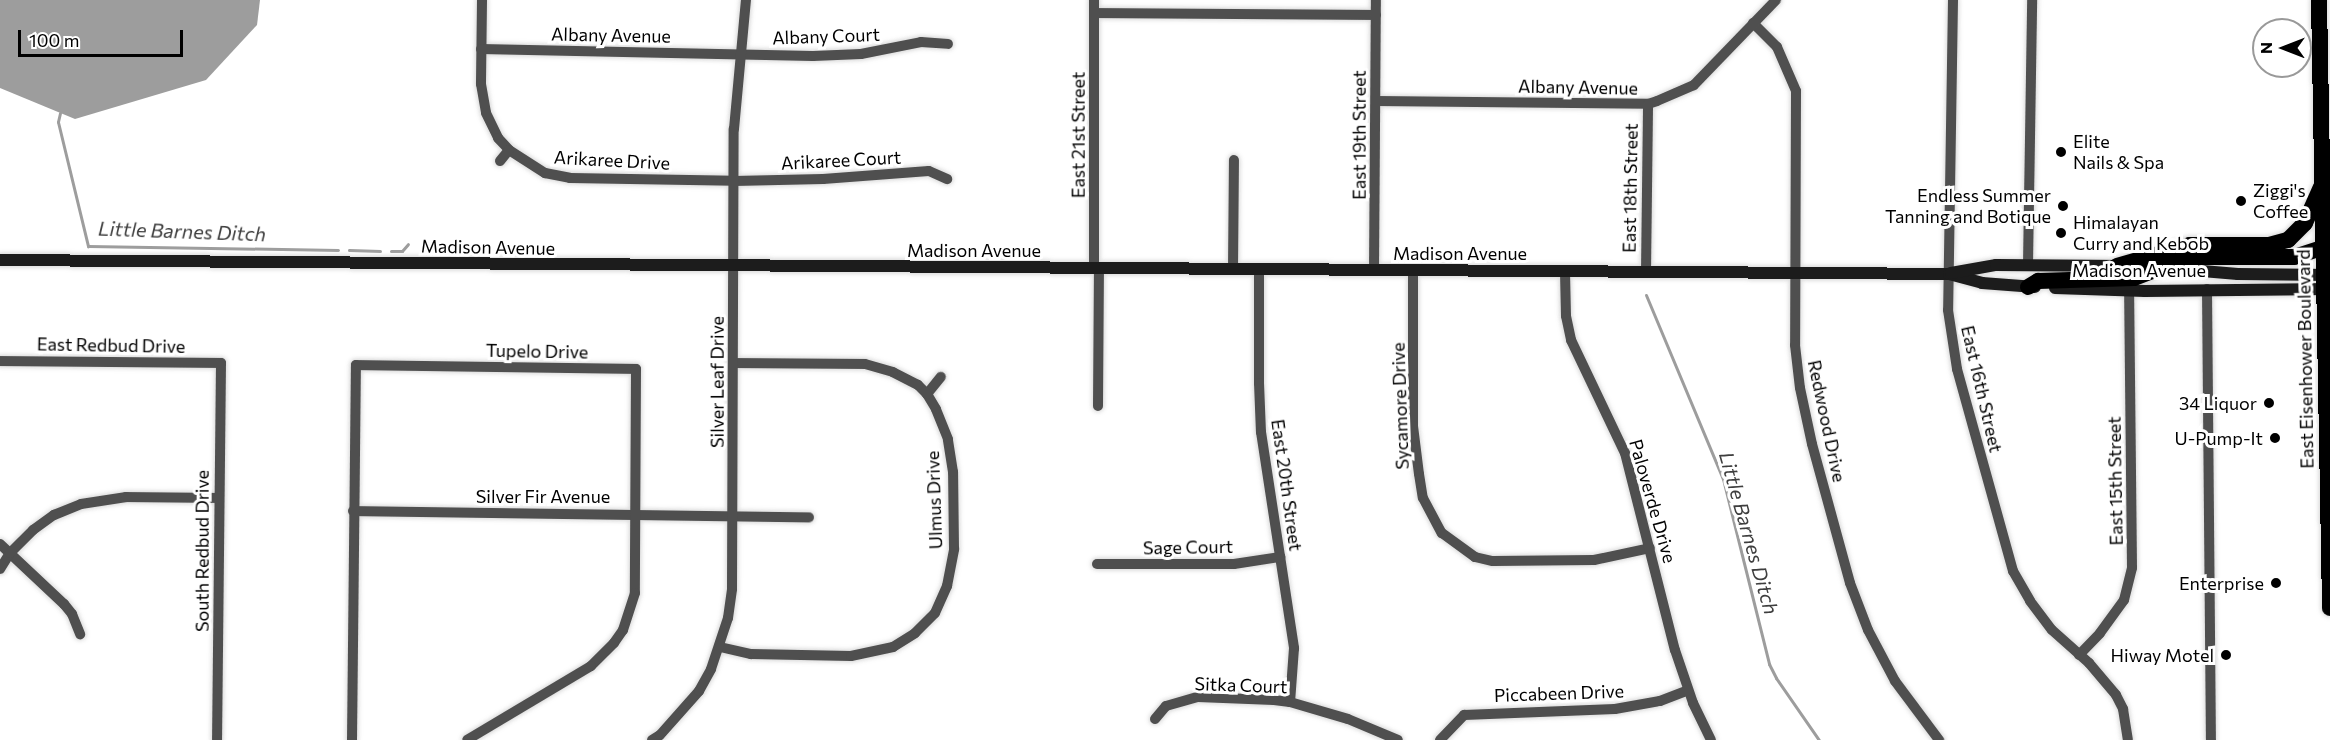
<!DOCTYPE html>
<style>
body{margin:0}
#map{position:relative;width:2330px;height:740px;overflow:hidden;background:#fff;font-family:Commissioner,sans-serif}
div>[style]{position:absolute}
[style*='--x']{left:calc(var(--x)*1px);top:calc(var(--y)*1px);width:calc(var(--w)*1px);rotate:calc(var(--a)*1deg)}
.water>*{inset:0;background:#9d9d9d}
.stream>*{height:3px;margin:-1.5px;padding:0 1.5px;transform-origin:1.5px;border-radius:1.5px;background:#9d9d9d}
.roads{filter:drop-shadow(0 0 2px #dbdbdb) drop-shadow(0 0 2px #dbdbdb)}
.minor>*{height:10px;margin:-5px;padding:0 5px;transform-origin:5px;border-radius:5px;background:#4f4f4f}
.secondary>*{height:12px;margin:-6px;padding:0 6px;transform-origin:6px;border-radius:6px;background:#1c1c1c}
.trunk>*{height:16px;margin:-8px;padding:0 8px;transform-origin:8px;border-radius:8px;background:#000}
.dots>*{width:16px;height:16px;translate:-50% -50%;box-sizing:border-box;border:3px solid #fff;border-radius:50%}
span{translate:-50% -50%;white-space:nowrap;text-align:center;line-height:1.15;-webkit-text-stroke:6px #fff;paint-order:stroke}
.street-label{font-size:18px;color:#000}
.poi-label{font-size:18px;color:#000}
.left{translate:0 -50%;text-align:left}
.right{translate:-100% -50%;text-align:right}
.water-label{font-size:20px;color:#3e3e3e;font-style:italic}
.north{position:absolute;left:2252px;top:18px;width:60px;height:60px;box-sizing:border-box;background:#fff;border:2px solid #999;border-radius:50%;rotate:270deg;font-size:16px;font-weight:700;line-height:24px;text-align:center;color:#000}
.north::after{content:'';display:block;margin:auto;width:21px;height:27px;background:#000;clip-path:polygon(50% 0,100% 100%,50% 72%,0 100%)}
.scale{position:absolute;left:18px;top:30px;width:165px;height:27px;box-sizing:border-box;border:3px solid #000;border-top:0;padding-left:8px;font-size:18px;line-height:21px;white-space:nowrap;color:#000;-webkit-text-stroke:4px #fff;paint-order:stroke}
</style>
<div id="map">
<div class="water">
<i style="clip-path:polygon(0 0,260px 0,257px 25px,206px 80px,75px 119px,0 88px)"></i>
</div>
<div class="stream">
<i style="--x:60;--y:113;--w:9;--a:103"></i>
<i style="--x:58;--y:122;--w:128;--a:76.4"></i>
<i style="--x:88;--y:246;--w:250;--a:0.9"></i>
<i style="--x:349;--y:250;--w:31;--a:2"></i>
<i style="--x:391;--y:251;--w:11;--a:0"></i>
<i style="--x:402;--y:251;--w:9;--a:-49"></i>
<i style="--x:1646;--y:295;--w:199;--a:67.3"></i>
<i style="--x:1723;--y:479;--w:191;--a:76"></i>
<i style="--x:1769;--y:664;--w:16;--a:63"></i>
<i style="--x:1776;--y:678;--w:75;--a:55.3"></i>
</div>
<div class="roads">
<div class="minor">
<i style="--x:482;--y:0;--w:84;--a:90.7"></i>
<i style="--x:481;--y:84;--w:29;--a:80"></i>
<i style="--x:486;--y:113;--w:28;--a:64"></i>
<i style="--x:498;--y:138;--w:16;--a:47"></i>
<i style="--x:509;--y:150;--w:43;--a:32.6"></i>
<i style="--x:545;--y:173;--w:25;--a:11"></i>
<i style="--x:570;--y:178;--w:164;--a:1"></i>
<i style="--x:734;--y:181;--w:89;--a:-1.3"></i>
<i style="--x:823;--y:179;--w:106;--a:-4.3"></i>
<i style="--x:929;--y:171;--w:20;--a:24"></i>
<i style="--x:1953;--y:0;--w:310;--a:90.9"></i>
<i style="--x:1948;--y:310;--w:60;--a:81.3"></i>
<i style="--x:1957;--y:369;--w:210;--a:74.5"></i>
<i style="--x:2013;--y:571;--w:34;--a:60"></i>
<i style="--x:2030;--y:601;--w:36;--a:53"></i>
<i style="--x:2052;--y:630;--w:50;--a:41.7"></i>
<i style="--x:2089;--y:663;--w:42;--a:49.8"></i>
<i style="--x:2116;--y:695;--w:16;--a:63"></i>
<i style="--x:2123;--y:709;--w:31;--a:81"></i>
<i style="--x:1094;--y:13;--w:282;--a:0.4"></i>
<i style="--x:1753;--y:23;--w:34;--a:45"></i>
<i style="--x:1777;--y:47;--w:48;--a:66.6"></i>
<i style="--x:1796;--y:91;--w:254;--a:90.2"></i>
<i style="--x:1795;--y:345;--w:43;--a:83.4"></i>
<i style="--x:1800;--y:388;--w:57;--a:77.9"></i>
<i style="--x:1812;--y:444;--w:144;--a:74.7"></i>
<i style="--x:1850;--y:583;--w:50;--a:69"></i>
<i style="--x:1868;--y:630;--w:58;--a:62.1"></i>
<i style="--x:1895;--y:681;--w:74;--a:53.3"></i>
<i style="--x:481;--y:49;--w:332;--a:1.2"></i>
<i style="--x:813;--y:56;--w:48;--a:-2.4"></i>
<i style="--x:861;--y:54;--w:61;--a:-11.3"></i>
<i style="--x:921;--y:42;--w:27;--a:4"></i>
<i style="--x:1376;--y:101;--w:272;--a:0.6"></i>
<i style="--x:1648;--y:104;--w:9;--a:-18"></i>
<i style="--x:1657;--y:101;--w:40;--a:-23.4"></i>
<i style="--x:1694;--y:85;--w:118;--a:-46"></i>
<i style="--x:500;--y:161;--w:14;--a:-51"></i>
<i style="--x:2028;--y:265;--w:265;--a:-89.1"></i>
<i style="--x:1094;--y:269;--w:269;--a:-90"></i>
<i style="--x:1233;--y:270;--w:110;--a:-89.5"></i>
<i style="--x:1259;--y:270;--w:113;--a:90"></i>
<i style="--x:1259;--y:383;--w:49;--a:87.7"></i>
<i style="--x:1261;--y:432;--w:219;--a:81.3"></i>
<i style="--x:1294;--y:648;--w:54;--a:94.2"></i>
<i style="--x:1374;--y:271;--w:271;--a:-89.6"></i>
<i style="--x:1413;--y:271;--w:155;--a:90"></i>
<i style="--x:1413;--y:426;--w:48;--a:82.9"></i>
<i style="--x:1419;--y:474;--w:24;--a:81"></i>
<i style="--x:1423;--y:498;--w:40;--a:62"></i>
<i style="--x:1442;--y:533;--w:41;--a:36"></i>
<i style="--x:1475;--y:557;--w:18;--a:13"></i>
<i style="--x:1493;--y:561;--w:101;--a:-0.6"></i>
<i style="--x:1594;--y:560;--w:57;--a:-12.1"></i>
<i style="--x:1565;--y:272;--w:44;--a:88.7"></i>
<i style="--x:1566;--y:316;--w:25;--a:78"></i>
<i style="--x:1571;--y:340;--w:125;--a:64.5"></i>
<i style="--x:1625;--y:453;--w:203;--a:75.8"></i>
<i style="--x:1675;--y:650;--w:56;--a:71.2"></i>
<i style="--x:1693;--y:703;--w:41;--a:64.1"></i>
<i style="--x:1646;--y:272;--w:168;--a:-89.3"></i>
<i style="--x:2207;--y:289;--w:451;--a:89.5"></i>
<i style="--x:0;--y:361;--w:221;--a:0.5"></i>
<i style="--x:221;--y:363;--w:377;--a:90.6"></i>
<i style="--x:927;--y:394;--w:22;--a:-51"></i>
<i style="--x:1098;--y:406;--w:137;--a:-89.6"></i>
<i style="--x:353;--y:511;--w:456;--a:0.8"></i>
<i style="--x:0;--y:544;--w:88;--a:43.2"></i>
<i style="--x:64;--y:604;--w:13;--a:51"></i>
<i style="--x:72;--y:614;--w:22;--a:68"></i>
<i style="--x:1097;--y:564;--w:137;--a:0"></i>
<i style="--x:1234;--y:564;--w:47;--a:-8.7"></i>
<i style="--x:0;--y:569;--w:19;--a:-58"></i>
<i style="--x:10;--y:553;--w:33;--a:-45"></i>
<i style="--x:33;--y:530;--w:26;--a:-36"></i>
<i style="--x:54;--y:515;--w:29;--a:-22"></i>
<i style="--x:81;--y:504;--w:46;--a:-8.8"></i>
<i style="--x:126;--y:497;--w:93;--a:0.6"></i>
<i style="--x:720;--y:647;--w:32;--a:13"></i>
<i style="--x:751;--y:654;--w:100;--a:1.1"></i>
<i style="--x:851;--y:656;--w:43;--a:-12.1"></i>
<i style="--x:893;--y:647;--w:26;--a:-32"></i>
<i style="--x:915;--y:633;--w:28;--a:-45"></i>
<i style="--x:935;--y:613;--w:30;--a:-66"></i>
<i style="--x:947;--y:586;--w:38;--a:-79"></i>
<i style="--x:954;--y:549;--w:77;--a:-90.7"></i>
<i style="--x:953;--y:472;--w:33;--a:-99"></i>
<i style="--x:948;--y:439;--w:32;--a:-112"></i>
<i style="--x:936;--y:409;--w:17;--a:-121"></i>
<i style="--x:927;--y:394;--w:13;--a:-135"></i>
<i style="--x:918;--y:385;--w:28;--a:-153"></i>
<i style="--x:893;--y:372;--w:29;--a:-164"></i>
<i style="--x:865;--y:364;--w:131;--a:-179.6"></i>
<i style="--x:2079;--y:655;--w:30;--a:-46"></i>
<i style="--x:2100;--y:633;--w:41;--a:-54"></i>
<i style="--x:2124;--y:600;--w:33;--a:-76"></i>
<i style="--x:2132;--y:568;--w:277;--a:-90.6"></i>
<i style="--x:1155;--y:719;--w:17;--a:-50"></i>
<i style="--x:1166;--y:706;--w:33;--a:-16"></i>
<i style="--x:1198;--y:697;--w:76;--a:2.3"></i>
<i style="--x:1274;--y:700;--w:16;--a:7"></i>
<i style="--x:1290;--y:702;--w:60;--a:16.3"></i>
<i style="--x:1348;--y:719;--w:54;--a:22.8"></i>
<i style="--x:352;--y:740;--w:375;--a:-89.4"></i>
<i style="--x:356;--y:365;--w:280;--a:0.8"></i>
<i style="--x:636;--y:369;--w:224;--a:90.3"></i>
<i style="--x:635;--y:593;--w:39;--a:108"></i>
<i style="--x:623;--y:630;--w:16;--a:125"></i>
<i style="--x:614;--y:643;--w:33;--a:135"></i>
<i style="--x:591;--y:666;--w:144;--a:149.2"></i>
<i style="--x:652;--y:740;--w:9;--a:-32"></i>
<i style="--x:660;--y:735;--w:59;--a:-48.4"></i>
<i style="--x:699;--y:691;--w:25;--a:-61"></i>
<i style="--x:711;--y:669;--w:54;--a:-71.6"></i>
<i style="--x:728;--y:618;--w:29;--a:-82"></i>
<i style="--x:732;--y:589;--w:460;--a:-89.8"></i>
<i style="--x:734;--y:129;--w:130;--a:-84.7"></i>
<i style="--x:1440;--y:740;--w:35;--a:-46"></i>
<i style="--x:1464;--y:715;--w:151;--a:-2.3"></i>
<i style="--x:1615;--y:709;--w:46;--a:-10.1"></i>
<i style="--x:1660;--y:701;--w:30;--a:-21"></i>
</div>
<div class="secondary">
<i style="--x:0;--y:260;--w:1949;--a:0.41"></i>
<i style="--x:1949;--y:274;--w:34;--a:15"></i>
<i style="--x:1982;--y:283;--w:53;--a:4.3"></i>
<i style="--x:2167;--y:268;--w:71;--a:4.8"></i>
<i style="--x:2238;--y:274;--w:92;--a:0.6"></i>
<i style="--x:1951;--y:273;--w:46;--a:-10.1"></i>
<i style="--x:1996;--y:265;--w:129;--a:0.4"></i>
<i style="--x:2055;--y:288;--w:90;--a:1.9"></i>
<i style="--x:2145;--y:291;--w:185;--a:-0.6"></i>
</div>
<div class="trunk">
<i style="--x:2319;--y:0;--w:608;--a:88.96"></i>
<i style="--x:2117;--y:266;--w:76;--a:-16"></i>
<i style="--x:2190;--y:245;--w:79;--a:0"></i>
<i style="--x:2269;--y:245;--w:20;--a:-15"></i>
<i style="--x:2288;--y:240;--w:24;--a:-45"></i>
<i style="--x:2305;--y:223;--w:39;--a:-66"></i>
<i style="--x:2028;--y:287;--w:12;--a:-31"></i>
<i style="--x:2038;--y:281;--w:96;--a:-1.8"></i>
<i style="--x:2134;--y:278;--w:50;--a:-21"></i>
<i style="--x:2181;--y:260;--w:14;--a:-12"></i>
<i style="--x:2195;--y:257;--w:99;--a:0"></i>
<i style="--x:2294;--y:257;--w:38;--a:-18"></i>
</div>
</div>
<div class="dots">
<i style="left:2061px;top:152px;background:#000"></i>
<i style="left:2241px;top:201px;background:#000"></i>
<i style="left:2063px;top:206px;background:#000"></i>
<i style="left:2061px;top:233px;background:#000"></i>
<i style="left:2269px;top:403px;background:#000"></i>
<i style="left:2275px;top:438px;background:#000"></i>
<i style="left:2276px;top:583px;background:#000"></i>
<i style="left:2226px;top:655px;background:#000"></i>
</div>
<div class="street-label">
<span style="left:611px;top:35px;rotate:1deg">Albany Avenue</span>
<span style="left:826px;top:36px;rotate:-2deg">Albany Court</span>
<span style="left:1578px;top:87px;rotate:1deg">Albany Avenue</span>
<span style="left:1078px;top:135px;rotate:-90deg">East 21st Street</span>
<span style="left:1359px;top:135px;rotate:-90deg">East 19th Street</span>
<span style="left:612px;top:160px;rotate:3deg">Arikaree Drive</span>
<span style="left:841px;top:160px;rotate:-3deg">Arikaree Court</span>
<span style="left:1630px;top:188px;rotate:-89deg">East 18th Street</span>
<span style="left:488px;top:247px;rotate:1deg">Madison Avenue</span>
<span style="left:974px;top:250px">Madison Avenue</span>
<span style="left:1460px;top:253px">Madison Avenue</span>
<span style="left:2139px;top:270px">Madison Avenue</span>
<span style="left:111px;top:345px;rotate:1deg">East Redbud Drive</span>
<span style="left:537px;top:351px;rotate:1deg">Tupelo Drive</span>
<span style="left:2305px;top:359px;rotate:-91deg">East Eisenhower Boulevard</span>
<span style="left:717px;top:382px;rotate:-90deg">Silver Leaf Drive</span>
<span style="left:1982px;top:389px;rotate:77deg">East 16th Street</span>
<span style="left:1400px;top:406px;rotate:-92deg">Sycamore Drive</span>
<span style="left:1827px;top:421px;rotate:78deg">Redwood Drive</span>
<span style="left:2115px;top:481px;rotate:-91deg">East 15th Street</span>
<span style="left:1287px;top:485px;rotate:82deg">East 20th Street</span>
<span style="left:543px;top:496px">Silver Fir Avenue</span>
<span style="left:934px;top:500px;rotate:-92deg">Ulmus Drive</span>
<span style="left:1653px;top:501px;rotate:74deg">Paloverde Drive</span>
<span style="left:1188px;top:547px;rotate:-1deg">Sage Court</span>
<span style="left:202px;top:551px;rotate:-90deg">South Redbud Drive</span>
<span style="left:1241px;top:685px;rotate:2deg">Sitka Court</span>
<span style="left:1559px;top:693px;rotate:-2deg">Piccabeen Drive</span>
</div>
<div class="poi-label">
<span class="left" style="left:2073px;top:152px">Elite<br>Nails &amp; Spa</span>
<span class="left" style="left:2253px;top:201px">Ziggi's<br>Coffee</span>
<span class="right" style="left:2051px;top:206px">Endless Summer<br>Tanning and Botique</span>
<span class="left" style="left:2073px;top:233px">Himalayan<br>Curry and Kebob</span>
<span class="right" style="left:2257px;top:403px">34 Liquor</span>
<span class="right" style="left:2263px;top:438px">U-Pump-It</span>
<span class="right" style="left:2264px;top:583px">Enterprise</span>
<span class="right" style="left:2214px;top:655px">Hiway Motel</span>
</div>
<div class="water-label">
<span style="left:182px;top:231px;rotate:2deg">Little Barnes Ditch</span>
<span style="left:1749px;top:533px;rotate:74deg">Little Barnes Ditch</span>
</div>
<div class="north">N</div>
<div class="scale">100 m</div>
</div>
